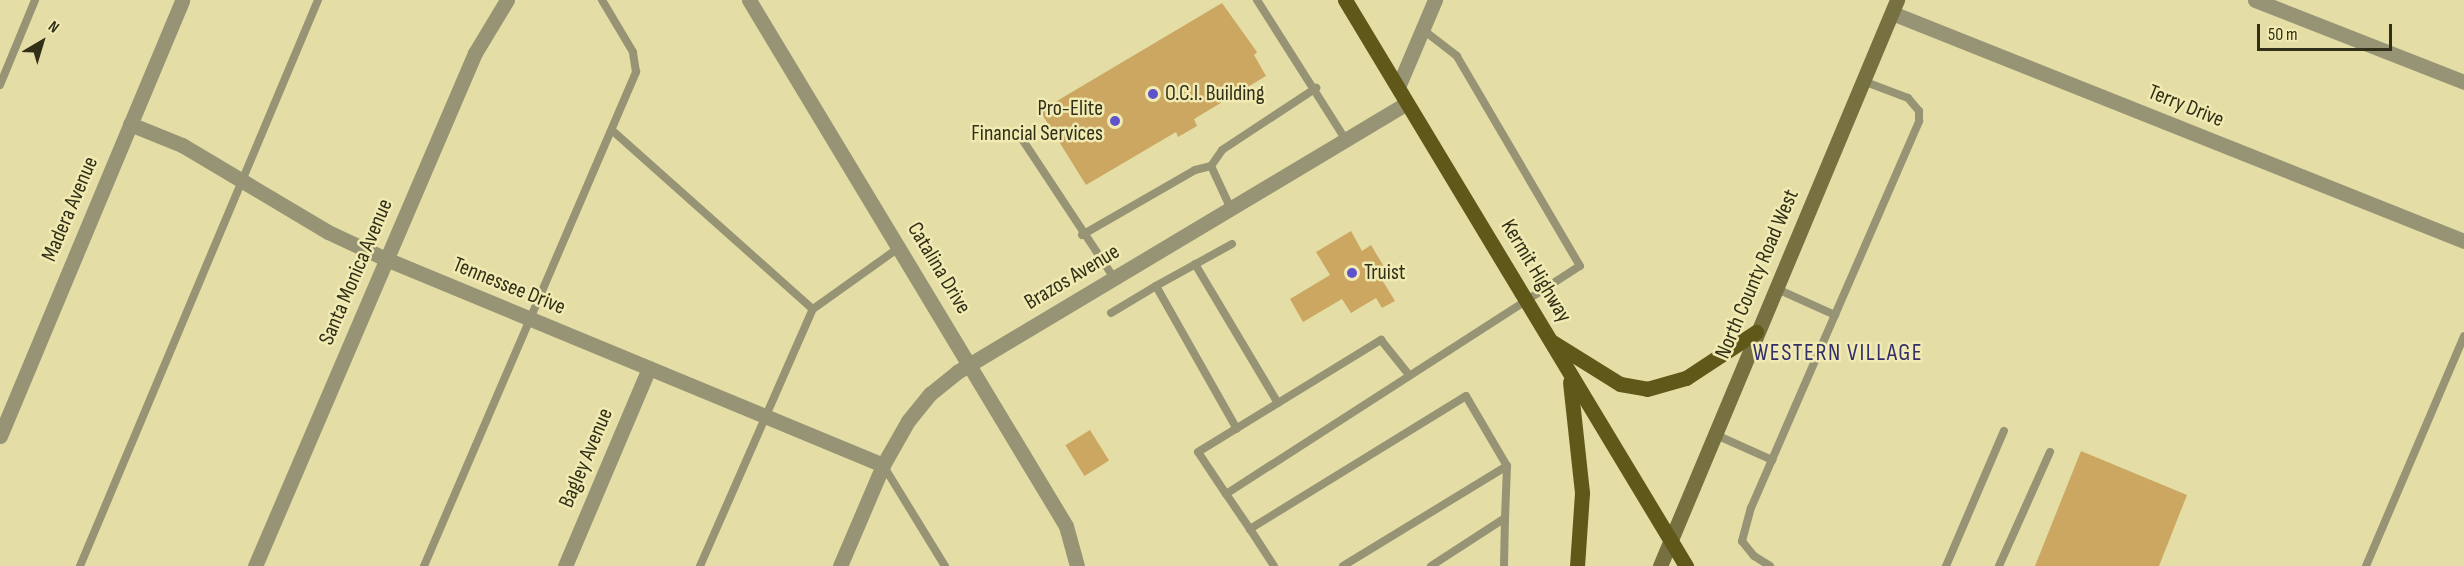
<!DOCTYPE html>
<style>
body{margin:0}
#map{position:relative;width:2464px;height:566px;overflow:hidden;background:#e4dea6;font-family:"Sofia Sans Condensed",sans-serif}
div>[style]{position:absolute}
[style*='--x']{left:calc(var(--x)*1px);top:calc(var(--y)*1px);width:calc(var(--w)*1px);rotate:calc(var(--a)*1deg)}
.building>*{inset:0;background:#cba761;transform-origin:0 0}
.service>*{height:8px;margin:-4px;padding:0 4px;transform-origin:4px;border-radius:4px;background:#979475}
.minor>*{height:15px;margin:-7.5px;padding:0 7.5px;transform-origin:7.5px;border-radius:7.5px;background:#979475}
.secondary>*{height:15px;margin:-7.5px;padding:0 7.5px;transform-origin:7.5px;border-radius:7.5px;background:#777142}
.primary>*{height:15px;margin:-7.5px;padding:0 7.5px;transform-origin:7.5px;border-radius:7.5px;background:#605818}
.dots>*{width:16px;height:16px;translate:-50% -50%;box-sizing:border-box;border:3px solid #f1ebb3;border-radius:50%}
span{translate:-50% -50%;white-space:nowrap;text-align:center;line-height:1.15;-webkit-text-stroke:5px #f1ebb3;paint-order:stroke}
.poi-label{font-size:22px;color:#312f18}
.left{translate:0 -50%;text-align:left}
.right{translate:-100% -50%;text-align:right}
.street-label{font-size:22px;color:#312f18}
.neighbourhood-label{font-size:24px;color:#322f6a;letter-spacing:1.5px}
.north{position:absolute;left:12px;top:12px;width:60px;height:60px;-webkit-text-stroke:4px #f1ebb3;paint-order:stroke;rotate:38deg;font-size:16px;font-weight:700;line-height:24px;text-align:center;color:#312f18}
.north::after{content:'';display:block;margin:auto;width:21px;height:27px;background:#312f18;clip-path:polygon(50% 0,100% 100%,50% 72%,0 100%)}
.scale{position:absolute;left:2257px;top:24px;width:135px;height:27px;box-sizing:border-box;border:3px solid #312f18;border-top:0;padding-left:8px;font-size:18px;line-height:21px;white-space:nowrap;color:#312f18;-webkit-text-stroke:4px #f1ebb3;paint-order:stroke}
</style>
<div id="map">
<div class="building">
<i style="clip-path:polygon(1222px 3px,1257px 52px,1254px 55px,1266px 76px,1194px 119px,1197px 126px,1178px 137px,1176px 132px,1086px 185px,1040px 111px)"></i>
<i style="clip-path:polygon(1351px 231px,1362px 251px,1371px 245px,1386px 270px,1379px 275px,1395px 301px,1382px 308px,1376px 298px,1351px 313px,1342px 299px,1303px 322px,1290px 299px,1330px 275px,1316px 252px)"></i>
<i style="left:1090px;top:430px;width:36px;height:29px;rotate:58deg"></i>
<i style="clip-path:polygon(2081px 451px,2187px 495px,2159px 566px,2035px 566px)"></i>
</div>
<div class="service">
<i style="--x:1257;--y:0;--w:166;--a:57.6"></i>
<i style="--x:0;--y:85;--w:92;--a:-67.6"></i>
<i style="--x:614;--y:132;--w:266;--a:41.7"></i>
<i style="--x:1018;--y:133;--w:174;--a:56.5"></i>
<i style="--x:1231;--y:209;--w:47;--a:-114.9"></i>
<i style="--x:1211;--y:166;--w:19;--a:-55"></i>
<i style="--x:1222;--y:150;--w:113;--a:-33.4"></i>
<i style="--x:1082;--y:235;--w:130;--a:-29.9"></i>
<i style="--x:1195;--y:170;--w:16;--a:-14"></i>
<i style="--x:1232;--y:244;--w:87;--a:151.1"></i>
<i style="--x:1156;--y:286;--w:164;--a:60.5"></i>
<i style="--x:1195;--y:264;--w:162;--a:59.2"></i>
<i style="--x:1775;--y:288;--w:66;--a:24.2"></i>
<i style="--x:1111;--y:313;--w:52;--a:-31"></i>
<i style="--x:1714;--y:434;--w:64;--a:24.1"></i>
<i style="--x:883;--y:465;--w:119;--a:58.5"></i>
<i style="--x:1226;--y:494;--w:50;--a:-123.7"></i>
<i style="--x:1198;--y:452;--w:215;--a:-31.5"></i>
<i style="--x:1381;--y:340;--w:45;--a:51.3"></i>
<i style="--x:1505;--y:518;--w:52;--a:-87.8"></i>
<i style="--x:1250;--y:529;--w:44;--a:57"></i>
<i style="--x:80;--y:566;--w:614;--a:-67.19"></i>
<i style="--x:424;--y:566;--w:538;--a:-66.77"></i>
<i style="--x:636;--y:72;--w:20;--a:-99"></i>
<i style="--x:633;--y:52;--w:61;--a:-120.8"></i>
<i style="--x:700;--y:566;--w:281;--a:-66.3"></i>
<i style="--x:813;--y:309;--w:107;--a:-35.5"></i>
<i style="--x:1343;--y:566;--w:192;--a:-31.4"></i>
<i style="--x:1507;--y:466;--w:81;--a:-120.4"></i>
<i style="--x:1466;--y:396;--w:254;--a:148.4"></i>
<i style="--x:1250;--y:529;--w:42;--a:-124.4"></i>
<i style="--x:1226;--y:494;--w:421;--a:-32.8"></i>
<i style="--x:1580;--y:266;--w:243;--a:-120.4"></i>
<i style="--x:1457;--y:56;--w:44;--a:-142.4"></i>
<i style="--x:1431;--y:566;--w:88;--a:-33"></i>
<i style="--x:1505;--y:518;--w:48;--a:91.2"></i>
<i style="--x:1770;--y:566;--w:19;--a:-148"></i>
<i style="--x:1754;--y:556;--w:19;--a:-129"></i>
<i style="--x:1742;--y:541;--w:34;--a:-75"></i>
<i style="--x:1751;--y:508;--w:422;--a:-66.5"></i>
<i style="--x:1919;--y:121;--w:10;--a:-90"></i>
<i style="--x:1919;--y:111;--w:17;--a:-130"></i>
<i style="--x:1908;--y:98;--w:48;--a:-159.3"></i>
<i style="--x:1946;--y:566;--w:147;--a:-66.8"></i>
<i style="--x:1999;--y:566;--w:125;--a:-65.9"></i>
<i style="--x:2366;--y:566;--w:250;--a:-66.9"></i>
</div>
<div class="minor">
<i style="--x:749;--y:0;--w:614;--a:58.92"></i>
<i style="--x:1066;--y:526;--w:41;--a:74.6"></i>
<i style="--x:2255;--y:0;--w:225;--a:21.4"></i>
<i style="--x:1892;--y:13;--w:616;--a:21.73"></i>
<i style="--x:1398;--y:87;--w:95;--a:-67"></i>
<i style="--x:130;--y:124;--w:56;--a:22"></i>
<i style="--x:182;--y:145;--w:170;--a:30.8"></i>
<i style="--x:328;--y:232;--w:64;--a:25"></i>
<i style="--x:386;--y:259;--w:538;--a:22.51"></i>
<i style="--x:0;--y:436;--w:472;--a:-67.3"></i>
<i style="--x:255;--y:566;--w:558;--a:-66.79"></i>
<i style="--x:475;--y:53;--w:62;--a:-58.9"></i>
<i style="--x:565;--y:566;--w:215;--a:-67"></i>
<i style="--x:840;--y:566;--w:110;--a:-66.9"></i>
<i style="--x:883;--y:465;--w:51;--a:-60.4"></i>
<i style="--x:908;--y:421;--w:35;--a:-51"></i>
<i style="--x:930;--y:394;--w:35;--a:-39"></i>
<i style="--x:957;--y:372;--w:524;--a:-30.87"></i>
</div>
<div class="secondary">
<i style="--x:1660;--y:566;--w:614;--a:-67.28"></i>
</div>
<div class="primary">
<i style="--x:1345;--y:0;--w:661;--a:58.93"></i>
<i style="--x:1551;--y:341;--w:81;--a:31.9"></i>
<i style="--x:1620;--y:384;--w:27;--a:10"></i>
<i style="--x:1647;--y:389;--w:41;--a:-15.8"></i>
<i style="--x:1686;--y:378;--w:84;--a:-33.3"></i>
<i style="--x:1570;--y:382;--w:112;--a:83.8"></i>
<i style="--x:1582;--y:493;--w:73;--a:93.9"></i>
</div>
<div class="dots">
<i style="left:1153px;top:94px;background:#5e53cc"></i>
<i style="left:1115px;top:121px;background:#5e53cc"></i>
<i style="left:1352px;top:273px;background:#5e53cc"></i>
</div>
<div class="poi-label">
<span class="left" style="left:1165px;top:94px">O.C.I. Building</span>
<span class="right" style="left:1103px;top:121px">Pro-Elite<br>Financial Services</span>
<span class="left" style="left:1364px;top:273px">Truist</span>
</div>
<div class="street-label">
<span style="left:2186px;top:106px;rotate:22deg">Terry Drive</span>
<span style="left:70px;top:209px;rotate:-67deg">Madera Avenue</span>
<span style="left:939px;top:268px;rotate:59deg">Catalina Drive</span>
<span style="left:1536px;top:271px;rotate:59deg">Kermit Highway</span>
<span style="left:356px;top:272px;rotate:-67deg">Santa Monica Avenue</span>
<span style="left:1757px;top:274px;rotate:-67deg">North County Road West</span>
<span style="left:1072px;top:277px;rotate:-31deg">Brazos Avenue</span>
<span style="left:509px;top:286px;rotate:22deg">Tennessee Drive</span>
<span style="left:586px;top:458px;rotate:-67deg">Bagley Avenue</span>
</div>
<div class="neighbourhood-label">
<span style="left:1838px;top:353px">WESTERN VILLAGE</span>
</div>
<div class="north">N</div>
<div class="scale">50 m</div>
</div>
